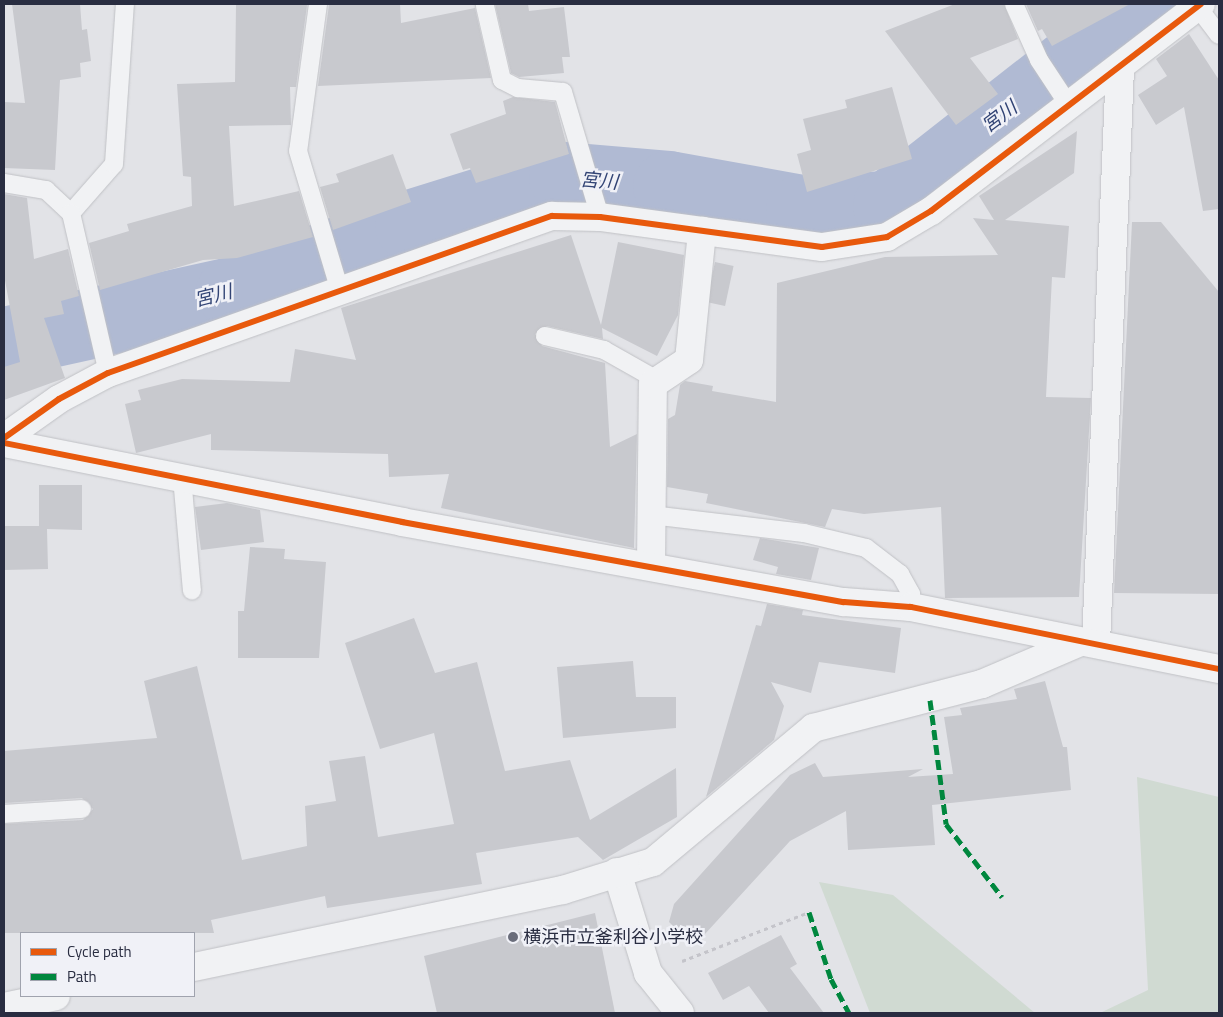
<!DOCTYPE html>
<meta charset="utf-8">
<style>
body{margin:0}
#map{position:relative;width:1223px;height:1017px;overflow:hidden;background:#e2e3e7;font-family:"Titillium Web","Noto Sans JP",sans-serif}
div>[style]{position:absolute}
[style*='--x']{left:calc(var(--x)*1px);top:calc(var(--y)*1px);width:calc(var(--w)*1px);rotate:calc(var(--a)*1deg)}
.green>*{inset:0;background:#d0dad2}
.river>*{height:71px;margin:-35.5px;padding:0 35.5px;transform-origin:35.5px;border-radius:35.5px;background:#b0bad3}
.building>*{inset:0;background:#c8c9ce;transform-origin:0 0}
.path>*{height:3px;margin-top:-1.5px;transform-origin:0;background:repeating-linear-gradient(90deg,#c4c4ca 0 4px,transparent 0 8px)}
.roads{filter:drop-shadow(0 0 1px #c0c1c5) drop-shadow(0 0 1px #c0c1c5)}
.service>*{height:18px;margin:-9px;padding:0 9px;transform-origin:9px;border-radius:9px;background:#f1f2f4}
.minor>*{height:28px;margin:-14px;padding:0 14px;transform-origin:14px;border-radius:14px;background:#f1f2f4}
.tertiary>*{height:28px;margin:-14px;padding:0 14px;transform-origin:14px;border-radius:14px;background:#f1f2f4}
.quiet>*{height:5px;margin-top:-2.5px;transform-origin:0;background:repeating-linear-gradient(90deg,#00873e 0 10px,transparent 0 15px)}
.cycleway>*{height:6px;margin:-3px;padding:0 3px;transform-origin:3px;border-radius:3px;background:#e8590c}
.dots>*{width:14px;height:14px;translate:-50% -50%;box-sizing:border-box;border:2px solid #f0f1f7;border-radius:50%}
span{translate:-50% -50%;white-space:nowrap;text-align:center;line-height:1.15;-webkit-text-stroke:5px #f0f1f7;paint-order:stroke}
.poi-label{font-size:18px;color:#292d41}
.left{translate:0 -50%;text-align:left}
.water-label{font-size:19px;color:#324475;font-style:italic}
.frame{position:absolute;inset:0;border:5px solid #292d41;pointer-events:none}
.legend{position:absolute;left:20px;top:932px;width:175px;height:65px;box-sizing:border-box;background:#f0f1f7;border:1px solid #a0a3ae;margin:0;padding:6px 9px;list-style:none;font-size:15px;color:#292d41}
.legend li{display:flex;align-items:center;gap:10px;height:25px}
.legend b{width:25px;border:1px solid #a0a3ae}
</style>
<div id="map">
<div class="green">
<i style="clip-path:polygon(1137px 777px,1219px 797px,1219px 1013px,1100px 1013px,1148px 990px)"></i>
<i style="clip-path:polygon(819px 882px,893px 895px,1035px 1013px,870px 1013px)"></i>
</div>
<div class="river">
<i style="--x:4;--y:342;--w:232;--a:-12.4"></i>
<i style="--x:231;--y:292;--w:191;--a:-20.5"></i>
<i style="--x:410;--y:225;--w:161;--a:-17.3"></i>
<i style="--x:564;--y:177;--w:104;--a:4.9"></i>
<i style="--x:668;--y:186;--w:135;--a:10.2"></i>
<i style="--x:801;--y:210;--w:87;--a:-2.6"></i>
<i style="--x:888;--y:206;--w:328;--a:-38.1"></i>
</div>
<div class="building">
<i style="clip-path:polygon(12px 4px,80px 4px,82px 30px,87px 29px,91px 61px,80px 63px,81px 77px,60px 80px,55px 170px,4px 168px,4px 102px,25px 103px)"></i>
<i style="clip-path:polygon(400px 4px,401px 23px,475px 8px,491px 78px,318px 86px,329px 5px)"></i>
<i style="clip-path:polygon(495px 4px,528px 4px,529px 11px,564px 7px,570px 57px,562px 57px,564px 73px,519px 77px,511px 73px)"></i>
<i style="clip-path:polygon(955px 4px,1004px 4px,1018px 39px,970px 58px,998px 94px,956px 125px,885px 31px)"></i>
<i style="clip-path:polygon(1026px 4px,1130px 4px,1052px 46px,1042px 29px,1038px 31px)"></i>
<i style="clip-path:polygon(236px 5px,307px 5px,296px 87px,290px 87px,291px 125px,229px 126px,234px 206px,299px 191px,313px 237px,237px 258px,203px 260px,100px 290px,89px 243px,129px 231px,127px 224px,192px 206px,191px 177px,183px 176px,177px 84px,235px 82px)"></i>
<i style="clip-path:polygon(1189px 34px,1219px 80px,1219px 209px,1203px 211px,1184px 107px,1156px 125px,1138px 95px,1167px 76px,1156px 59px)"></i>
<i style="clip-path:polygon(892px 87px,912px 159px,807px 192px,797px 154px,811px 150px,803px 119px,847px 108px,845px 100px)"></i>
<i style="clip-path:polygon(513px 97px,555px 102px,569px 154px,476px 183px,470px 168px,463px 170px,450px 134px,506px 114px,503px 101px)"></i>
<i style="clip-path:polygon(1077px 131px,1074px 173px,1005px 220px,1069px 226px,1065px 278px,1052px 277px,1046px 397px,1091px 398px,1079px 597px,945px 598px,941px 507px,864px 514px,832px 509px,825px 527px,706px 503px,708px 494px,667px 487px,668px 419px,675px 415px,680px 385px,685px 381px,713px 386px,712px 391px,776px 402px,777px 283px,885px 257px,998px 255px,973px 218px,994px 220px,979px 196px)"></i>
<i style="clip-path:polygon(393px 154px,411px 202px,333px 230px,320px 187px,339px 182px,336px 174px)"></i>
<i style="clip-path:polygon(4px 194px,27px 198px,34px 259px,68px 249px,79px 296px,61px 301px,64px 314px,44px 318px,65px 378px,4px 400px,4px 367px,20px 362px,4px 275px)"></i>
<i style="clip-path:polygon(1132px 222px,1161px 222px,1219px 292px,1219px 594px,1114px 593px)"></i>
<i style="clip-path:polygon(571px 235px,601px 325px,618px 242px,684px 255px,678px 315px,657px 356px,602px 328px,603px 339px,547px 326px,535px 334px,542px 346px,605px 363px,610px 447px,637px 434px,634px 548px,441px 508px,449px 474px,389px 477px,388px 454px,211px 450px,211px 434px,136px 453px,125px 404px,141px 400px,138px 390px,182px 379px,290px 382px,295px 349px,356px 360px,341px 308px)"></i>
<i style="left:715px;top:262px;width:19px;height:41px;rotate:12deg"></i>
<i style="clip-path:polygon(39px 485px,82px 485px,82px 530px,47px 529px,48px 569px,4px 570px,4px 526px,39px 526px)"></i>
<i style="clip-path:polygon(227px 503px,260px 510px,264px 542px,201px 550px,195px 507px)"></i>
<i style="clip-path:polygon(760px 538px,819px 548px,811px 580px,776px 574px,778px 567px,753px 560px)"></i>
<i style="clip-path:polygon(250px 547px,285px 549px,284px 559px,326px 562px,319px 658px,238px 658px,238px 611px,244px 611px)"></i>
<i style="clip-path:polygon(767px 604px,803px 610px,802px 615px,901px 628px,895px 673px,819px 662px,811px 693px,771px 682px,784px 706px,774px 740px,706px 797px,756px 625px,761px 626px)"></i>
<i style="clip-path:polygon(414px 618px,435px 673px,477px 662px,505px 771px,570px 760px,590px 820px,676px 768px,677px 817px,603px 860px,578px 837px,476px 853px,482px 884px,327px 908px,325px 896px,211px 920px,214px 933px,4px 933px,4px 824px,83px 820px,93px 809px,82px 798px,4px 803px,4px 751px,157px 738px,144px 681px,197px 666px,242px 860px,307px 846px,305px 806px,336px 801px,329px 761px,365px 756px,378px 837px,454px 824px,434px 733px,380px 749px,345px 643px)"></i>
<i style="clip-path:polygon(633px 661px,636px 697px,676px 697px,676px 728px,563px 738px,557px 667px)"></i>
<i style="clip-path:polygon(1045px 681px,1063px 747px,1067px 747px,1071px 790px,932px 805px,935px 845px,848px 850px,846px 811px,790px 841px,694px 946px,669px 922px,674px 904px,790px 775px,815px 763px,823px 777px,923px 769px,908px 777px,953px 774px,944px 717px,962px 715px,960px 708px,1017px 699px,1014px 689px)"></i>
<i style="clip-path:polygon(595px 913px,615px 1013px,437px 1013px,424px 956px)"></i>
<i style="clip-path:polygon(781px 935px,797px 964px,790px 968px,824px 1013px,769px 1013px,749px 986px,723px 1000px,708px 973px)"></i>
</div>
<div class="path">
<i style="--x:682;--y:961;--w:136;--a:-21.1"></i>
</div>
<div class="roads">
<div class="service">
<i style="--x:318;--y:4;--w:148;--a:97.7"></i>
<i style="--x:298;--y:151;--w:146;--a:73.3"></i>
<i style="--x:1014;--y:4;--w:61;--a:65.9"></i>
<i style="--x:1039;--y:60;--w:56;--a:56.6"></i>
<i style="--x:485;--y:6;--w:76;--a:77.1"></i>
<i style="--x:502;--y:80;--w:18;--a:27"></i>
<i style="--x:518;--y:88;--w:45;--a:5.1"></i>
<i style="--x:563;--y:92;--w:130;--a:73.5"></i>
<i style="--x:1197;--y:6;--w:36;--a:53"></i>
<i style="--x:4;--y:183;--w:43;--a:9.5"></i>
<i style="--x:46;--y:190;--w:34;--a:43"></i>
<i style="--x:71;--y:213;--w:65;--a:-48.7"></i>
<i style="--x:114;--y:164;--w:160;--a:-86.1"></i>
<i style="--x:71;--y:213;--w:164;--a:77"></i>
<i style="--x:545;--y:336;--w:61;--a:13.3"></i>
<i style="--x:604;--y:350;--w:61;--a:29.5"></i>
<i style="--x:182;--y:477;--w:114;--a:85"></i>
<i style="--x:651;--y:515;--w:154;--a:6.7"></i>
<i style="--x:804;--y:533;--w:64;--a:13.6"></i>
<i style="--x:866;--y:548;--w:43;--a:37.4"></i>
<i style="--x:900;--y:574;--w:23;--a:61"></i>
<i style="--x:911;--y:594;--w:13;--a:90"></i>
<i style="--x:4;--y:814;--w:78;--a:-3.7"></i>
</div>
<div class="minor">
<i style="--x:4;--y:438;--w:67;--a:-35.3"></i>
<i style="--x:59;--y:399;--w:55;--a:-28"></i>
<i style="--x:108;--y:373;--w:471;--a:-19.5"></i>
<i style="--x:552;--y:216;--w:48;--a:1.2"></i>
<i style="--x:600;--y:217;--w:224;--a:7.7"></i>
<i style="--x:822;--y:247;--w:66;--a:-8.7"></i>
<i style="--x:887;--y:237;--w:51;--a:-30.6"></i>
<i style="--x:931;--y:211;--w:340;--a:-37.5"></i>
<i style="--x:651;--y:565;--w:181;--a:-89.4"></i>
<i style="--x:653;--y:384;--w:43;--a:-33.7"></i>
<i style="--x:689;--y:360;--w:130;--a:-84.2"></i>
<i style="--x:1096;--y:643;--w:575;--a:-87.61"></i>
<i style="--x:617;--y:872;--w:106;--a:72.9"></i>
<i style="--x:648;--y:973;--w:51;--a:51.3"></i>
<i style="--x:194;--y:967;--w:377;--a:-11.8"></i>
<i style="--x:563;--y:890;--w:94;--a:-17.3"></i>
<i style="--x:653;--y:862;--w:209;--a:-39.9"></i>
<i style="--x:813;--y:728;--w:175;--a:-14.6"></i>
<i style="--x:982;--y:684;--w:104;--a:-23.1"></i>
<i style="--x:4;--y:1007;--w:53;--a:-11.9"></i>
</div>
<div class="tertiary">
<i style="--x:4;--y:443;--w:406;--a:11.2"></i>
<i style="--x:402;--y:522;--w:449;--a:10.3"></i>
<i style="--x:844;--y:602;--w:67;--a:4.3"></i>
<i style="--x:911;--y:607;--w:314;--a:11.4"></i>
</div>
</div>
<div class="quiet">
<i style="--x:930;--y:700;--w:125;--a:82.6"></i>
<i style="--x:946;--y:824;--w:92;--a:52.5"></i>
<i style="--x:809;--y:912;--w:71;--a:71.8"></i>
<i style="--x:831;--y:979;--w:38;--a:62"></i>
</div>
<div class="cycleway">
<i style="--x:4;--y:438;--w:67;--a:-35.3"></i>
<i style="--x:59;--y:399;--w:55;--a:-28"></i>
<i style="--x:108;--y:373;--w:471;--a:-19.5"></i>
<i style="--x:552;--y:216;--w:48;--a:1.2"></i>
<i style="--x:600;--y:217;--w:224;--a:7.7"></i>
<i style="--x:822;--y:247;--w:66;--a:-8.7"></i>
<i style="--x:887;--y:237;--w:51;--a:-30.6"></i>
<i style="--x:931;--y:211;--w:340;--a:-37.5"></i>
<i style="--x:4;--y:443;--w:406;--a:11.2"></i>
<i style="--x:402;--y:522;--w:449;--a:10.3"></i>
<i style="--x:844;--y:602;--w:67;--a:4.3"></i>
<i style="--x:911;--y:607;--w:314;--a:11.4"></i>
</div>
<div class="dots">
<i style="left:513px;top:937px;background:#6a6d7b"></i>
</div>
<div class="poi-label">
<span class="left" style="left:523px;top:937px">横浜市立釜利谷小学校</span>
</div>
<div class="water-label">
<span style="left:999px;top:116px;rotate:-37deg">宮川</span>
<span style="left:599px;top:180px;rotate:5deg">宮川</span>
<span style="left:213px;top:295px;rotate:-14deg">宮川</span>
</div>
<div class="frame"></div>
<ul class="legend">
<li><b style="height:6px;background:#e8590c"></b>Cycle path</li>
<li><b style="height:6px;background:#00873e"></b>Path</li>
</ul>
</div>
